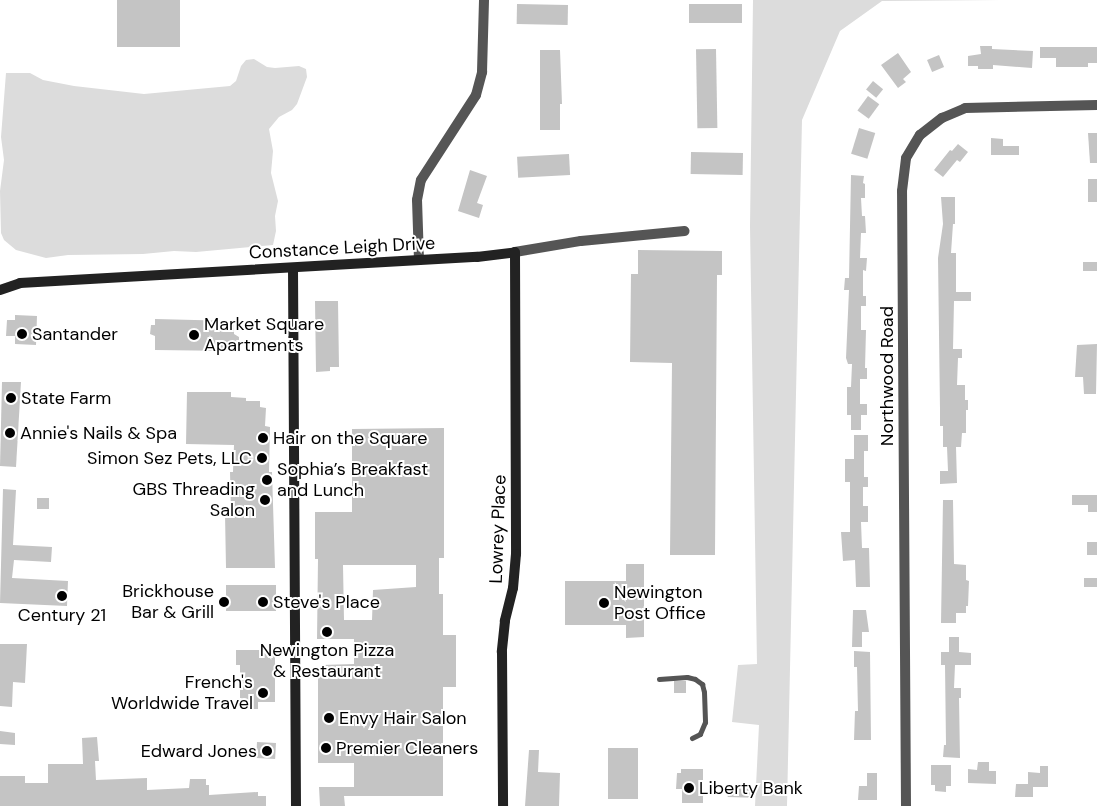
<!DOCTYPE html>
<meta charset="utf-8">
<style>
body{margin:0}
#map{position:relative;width:1097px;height:806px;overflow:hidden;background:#fff;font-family:"DM Sans",sans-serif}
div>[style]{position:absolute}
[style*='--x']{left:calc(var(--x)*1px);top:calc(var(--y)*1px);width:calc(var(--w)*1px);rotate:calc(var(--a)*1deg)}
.green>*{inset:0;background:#dcdcdc}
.building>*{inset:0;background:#c4c4c4;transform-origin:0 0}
.lane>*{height:5px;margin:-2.5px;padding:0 2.5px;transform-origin:2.5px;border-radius:2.5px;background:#555}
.street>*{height:10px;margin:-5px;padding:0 5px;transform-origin:5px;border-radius:5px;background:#555}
.secondary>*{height:10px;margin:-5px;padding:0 5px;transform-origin:5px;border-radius:5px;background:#222}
.dots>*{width:14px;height:14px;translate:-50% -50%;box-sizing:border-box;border:2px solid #fff;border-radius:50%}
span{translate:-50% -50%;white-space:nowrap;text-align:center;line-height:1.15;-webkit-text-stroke:4px #fff;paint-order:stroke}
.street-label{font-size:18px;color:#000}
.poi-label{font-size:18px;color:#000}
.left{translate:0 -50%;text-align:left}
.right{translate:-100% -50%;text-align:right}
</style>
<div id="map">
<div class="green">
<i style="clip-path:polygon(753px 0,1002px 0,882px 1px,840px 31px,802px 120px,787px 806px,755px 806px,759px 725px,732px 722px,738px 665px,757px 664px,750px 226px)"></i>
<i style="clip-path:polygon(254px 59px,267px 67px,275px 68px,299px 66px,306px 69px,307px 77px,297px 104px,292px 110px,279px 117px,269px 129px,273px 151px,271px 173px,278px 201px,275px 216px,276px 231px,273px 245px,196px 252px,174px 251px,143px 254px,68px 255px,46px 258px,16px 250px,4px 240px,1px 233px,0 191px,4px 160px,1px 137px,6px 73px,30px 73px,43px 80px,74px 86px,144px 94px,230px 86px,236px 81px,241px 66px,246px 60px)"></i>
</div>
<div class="building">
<i style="left:117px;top:0;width:63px;height:47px"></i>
<i style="left:517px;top:4px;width:51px;height:20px;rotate:1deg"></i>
<i style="left:689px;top:4px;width:53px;height:19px"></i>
<i style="clip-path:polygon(980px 46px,992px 46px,992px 49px,1033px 51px,1032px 68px,993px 65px,993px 69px,978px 69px,978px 66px,968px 66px,968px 56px,981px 54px)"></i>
<i style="clip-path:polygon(1040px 47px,1097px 47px,1097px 63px,1088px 63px,1088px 67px,1056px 67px,1056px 58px,1040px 58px)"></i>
<i style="left:716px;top:49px;width:79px;height:20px;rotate:89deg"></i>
<i style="clip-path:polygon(540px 50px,560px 50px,562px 104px,560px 104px,560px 130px,540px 130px)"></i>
<i style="clip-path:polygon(898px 53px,911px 72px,903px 79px,906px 82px,898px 88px,881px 65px)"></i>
<i style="left:939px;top:55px;width:13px;height:13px;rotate:67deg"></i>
<i style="left:873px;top:81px;width:13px;height:11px;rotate:39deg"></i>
<i style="left:868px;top:96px;width:14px;height:18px;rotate:36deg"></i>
<i style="left:859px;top:128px;width:17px;height:27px;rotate:17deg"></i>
<i style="clip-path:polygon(1088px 133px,1097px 133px,1097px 163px,1090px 163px)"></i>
<i style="clip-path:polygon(991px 138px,1003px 139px,1003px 146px,1019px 146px,1019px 155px,991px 155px)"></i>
<i style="clip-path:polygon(958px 144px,968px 152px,960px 162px,957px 160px,943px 177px,934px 170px,950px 150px,952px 151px)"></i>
<i style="left:691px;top:152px;width:52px;height:22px;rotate:1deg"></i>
<i style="left:569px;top:154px;width:21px;height:52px;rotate:87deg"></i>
<i style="clip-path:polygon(470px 170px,487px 176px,477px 203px,483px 205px,479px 218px,458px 211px)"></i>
<i style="clip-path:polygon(851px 175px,864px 176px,863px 183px,865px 184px,865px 198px,861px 198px,862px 216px,865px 216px,866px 233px,861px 233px,860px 258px,867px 258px,866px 271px,863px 270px,863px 296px,866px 296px,866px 306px,861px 306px,861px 330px,866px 330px,865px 368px,867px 368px,867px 379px,860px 379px,860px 404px,867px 404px,867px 415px,861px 415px,861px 430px,851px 430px,851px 415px,847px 415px,847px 387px,851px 387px,852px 364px,848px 364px,846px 358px,849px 290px,844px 290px,845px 278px,849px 278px)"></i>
<i style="left:1088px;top:179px;width:9px;height:23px"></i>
<i style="clip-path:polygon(941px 197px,955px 197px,955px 224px,953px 224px,951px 253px,956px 253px,956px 292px,971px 292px,971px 301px,954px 301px,953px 349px,962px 349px,962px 358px,958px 358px,957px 385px,965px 385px,965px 400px,968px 400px,968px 410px,966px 410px,966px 433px,962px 433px,961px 447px,956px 447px,957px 483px,940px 484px,940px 471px,948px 471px,947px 447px,943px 447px,943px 426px,940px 426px,940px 410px,938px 258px,943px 224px)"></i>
<i style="clip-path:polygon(638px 250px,722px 251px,722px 275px,717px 275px,715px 555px,670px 555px,672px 363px,630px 362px,631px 274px,638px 274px)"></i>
<i style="left:1083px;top:262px;width:14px;height:9px"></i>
<i style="clip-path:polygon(315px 301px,338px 301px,339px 367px,330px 367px,330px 371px,316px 372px)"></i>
<i style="clip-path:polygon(15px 315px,37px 316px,36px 345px,15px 344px,15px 336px,6px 336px,7px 320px,15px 320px)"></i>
<i style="clip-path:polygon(155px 319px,234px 321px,234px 334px,239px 337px,239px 345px,234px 345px,234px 351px,155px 350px,155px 336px,150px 334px,151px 325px,155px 325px)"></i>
<i style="clip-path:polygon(1097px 344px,1096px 394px,1084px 394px,1083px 377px,1075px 377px,1077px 345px)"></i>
<i style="clip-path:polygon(2px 382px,21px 382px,16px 467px,0 466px)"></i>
<i style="clip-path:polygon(187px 392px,231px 392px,231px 397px,246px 398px,246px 401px,260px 401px,260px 407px,266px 408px,265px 426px,270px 427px,269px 472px,272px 472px,275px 568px,226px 568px,225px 514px,231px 514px,230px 472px,233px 472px,234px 445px,186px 444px)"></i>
<i style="clip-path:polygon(evenodd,444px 428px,444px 558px,439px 558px,439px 594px,443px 594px,443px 635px,456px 635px,456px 687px,443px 687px,443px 796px,344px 796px,345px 806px,320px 806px,319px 787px,354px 787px,354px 763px,318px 763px,318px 674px,322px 675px,322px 665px,354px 664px,354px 639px,317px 639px,318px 559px,315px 559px,315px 512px,352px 512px,352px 429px,444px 428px,343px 565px,416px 565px,416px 587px,373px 590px,372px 620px,344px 620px,343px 565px)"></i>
<i style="clip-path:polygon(854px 435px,868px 435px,868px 451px,864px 451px,864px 477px,868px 477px,868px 487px,863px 487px,863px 506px,868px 506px,868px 522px,861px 522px,862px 548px,869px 548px,870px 587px,856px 587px,855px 560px,843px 561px,841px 532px,850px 532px,850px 482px,845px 482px,845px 459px,854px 459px)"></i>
<i style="clip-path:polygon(3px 489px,16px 490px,13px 545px,52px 547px,51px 562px,14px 560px,12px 578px,68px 581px,67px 606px,0 603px)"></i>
<i style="clip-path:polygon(1072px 495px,1097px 495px,1097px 512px,1088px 512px,1088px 505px,1072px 505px)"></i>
<i style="left:37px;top:498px;width:12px;height:11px"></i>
<i style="clip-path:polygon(943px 500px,953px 500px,954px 564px,966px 565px,966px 580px,969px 581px,968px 606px,966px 606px,966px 613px,956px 613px,956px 623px,941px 623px)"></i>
<i style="left:1087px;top:542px;width:10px;height:13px"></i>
<i style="clip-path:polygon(626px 564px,644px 564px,644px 637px,626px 638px,626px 625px,565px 625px,565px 581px,626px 581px)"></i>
<i style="left:1097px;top:578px;width:9px;height:13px;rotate:90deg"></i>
<i style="left:226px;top:585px;width:50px;height:26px"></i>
<i style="clip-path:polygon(853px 610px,866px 610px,869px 632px,862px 632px,862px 647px,852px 647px)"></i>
<i style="clip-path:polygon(949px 637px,959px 637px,959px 652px,971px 653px,971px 665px,955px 665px,954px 688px,961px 688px,961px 698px,959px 698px,960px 758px,943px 757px,944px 745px,946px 745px,945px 665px,941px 665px,941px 652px,949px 652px)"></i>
<i style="clip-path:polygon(0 644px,27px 644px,25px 683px,13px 682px,12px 707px,0 706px)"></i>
<i style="clip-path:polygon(236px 650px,275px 650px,275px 702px,258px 702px,258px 709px,240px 709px,240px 665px,236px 665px)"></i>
<i style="clip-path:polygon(854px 651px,870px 652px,871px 740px,854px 740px,855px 711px,858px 711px,857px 667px,854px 667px)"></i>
<i style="left:686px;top:681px;width:12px;height:12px;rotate:90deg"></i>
<i style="clip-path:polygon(0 731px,15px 733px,15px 745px,0 744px)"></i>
<i style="clip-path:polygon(97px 737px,99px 761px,95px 761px,96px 780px,147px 778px,147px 790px,189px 788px,190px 779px,206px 779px,206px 785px,209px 785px,209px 795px,258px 792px,258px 796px,266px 796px,266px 806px,0 806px,0 776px,25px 776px,25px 783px,48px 783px,48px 764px,83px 764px,82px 738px)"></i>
<i style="left:257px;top:742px;width:19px;height:16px;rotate:3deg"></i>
<i style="left:608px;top:748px;width:30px;height:51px"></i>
<i style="clip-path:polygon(529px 750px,539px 750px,538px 772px,560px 773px,559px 806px,525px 806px)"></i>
<i style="clip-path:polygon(978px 762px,989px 762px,989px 771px,996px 771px,996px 784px,968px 783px,968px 769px,977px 770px)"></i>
<i style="clip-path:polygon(931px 765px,951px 765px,951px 786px,946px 786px,946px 792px,935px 791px,935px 785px,931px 785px)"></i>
<i style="clip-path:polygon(1040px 766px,1048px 766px,1048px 787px,1033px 787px,1033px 797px,1015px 797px,1016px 784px,1028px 784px,1028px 772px,1040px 773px)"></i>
<i style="clip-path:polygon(681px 769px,703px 769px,703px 803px,682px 803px,682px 789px,676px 789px,677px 773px,681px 773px)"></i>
<i style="clip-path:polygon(867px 773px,877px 773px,877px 800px,858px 800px,859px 786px,867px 786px)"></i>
<i style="left:728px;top:788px;width:25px;height:9px;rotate:2deg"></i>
</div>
<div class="lane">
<i style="--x:659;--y:679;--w:28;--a:-4"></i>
<i style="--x:687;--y:677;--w:8;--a:14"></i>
<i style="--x:695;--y:679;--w:9;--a:36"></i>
<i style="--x:702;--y:684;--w:8;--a:76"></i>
<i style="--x:704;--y:692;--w:30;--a:88"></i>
<i style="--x:705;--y:722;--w:13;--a:113"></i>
<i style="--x:700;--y:734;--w:9;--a:153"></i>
</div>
<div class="street">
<i style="--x:515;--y:252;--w:67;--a:-9.5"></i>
<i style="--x:581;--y:241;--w:104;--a:-5.5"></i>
<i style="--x:419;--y:260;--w:60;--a:-91.9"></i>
<i style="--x:417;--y:200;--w:20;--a:-79"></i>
<i style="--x:421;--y:180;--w:101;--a:-57.1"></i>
<i style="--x:476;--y:95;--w:24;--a:-75"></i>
<i style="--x:482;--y:72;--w:72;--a:-88.4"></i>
<i style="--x:906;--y:806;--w:615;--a:-90.37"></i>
<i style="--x:902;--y:191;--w:33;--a:-83"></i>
<i style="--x:906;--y:158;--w:27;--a:-59"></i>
<i style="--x:920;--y:135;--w:28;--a:-38"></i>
<i style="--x:942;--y:118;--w:25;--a:-23"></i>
<i style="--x:965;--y:108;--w:132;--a:-1.3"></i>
</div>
<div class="secondary">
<i style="--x:293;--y:268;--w:538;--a:89.68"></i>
<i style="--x:0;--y:290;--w:21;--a:-19"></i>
<i style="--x:20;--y:283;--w:458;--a:-3.3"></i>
<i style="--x:477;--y:257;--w:38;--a:-7"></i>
<i style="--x:515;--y:252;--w:302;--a:89.8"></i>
<i style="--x:516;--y:554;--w:34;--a:95"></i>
<i style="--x:513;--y:588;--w:34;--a:104"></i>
<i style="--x:505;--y:621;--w:31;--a:96"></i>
<i style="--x:502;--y:652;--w:154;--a:89.6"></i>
</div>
<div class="dots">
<i style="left:22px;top:334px;background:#000"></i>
<i style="left:194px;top:335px;background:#000"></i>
<i style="left:11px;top:398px;background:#000"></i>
<i style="left:10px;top:433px;background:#000"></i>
<i style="left:263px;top:438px;background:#000"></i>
<i style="left:262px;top:458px;background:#000"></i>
<i style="left:267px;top:480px;background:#000"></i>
<i style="left:265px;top:500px;background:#000"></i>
<i style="left:62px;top:596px;background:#000"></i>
<i style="left:224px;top:602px;background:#000"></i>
<i style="left:263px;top:602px;background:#000"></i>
<i style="left:604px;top:603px;background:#000"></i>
<i style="left:327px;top:632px;background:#000"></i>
<i style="left:263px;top:693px;background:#000"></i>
<i style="left:329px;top:718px;background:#000"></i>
<i style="left:326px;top:748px;background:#000"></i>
<i style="left:267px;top:751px;background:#000"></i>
<i style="left:689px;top:788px;background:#000"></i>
</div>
<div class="street-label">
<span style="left:342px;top:248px;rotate:-3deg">Constance Leigh Drive</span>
<span style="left:887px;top:376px;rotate:-90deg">Northwood Road</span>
<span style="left:498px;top:529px;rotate:-88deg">Lowrey Place</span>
</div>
<div class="poi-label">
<span class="left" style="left:204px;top:335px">Market Square<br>Apartments</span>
<span class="left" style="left:32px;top:334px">Santander</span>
<span class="left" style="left:21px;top:398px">State Farm</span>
<span class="left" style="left:20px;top:433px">Annie's Nails &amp; Spa</span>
<span class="left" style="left:273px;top:438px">Hair on the Square</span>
<span class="right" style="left:252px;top:458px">Simon Sez Pets, LLC</span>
<span class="left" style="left:277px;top:480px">Sophia’s Breakfast<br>and Lunch</span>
<span class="right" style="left:255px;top:500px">GBS Threading<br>Salon</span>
<span class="right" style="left:214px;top:602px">Brickhouse<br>Bar &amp; Grill</span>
<span class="left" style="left:614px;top:603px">Newington<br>Post Office</span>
<span class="left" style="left:273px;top:602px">Steve's Place</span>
<span style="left:62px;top:615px">Century 21</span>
<span style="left:327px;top:661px">Newington Pizza<br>&amp; Restaurant</span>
<span class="right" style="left:253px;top:693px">French's<br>Worldwide Travel</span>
<span class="left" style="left:339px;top:718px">Envy Hair Salon</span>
<span class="left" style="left:336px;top:748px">Premier Cleaners</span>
<span class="right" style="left:257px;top:751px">Edward Jones</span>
<span class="left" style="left:699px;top:788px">Liberty Bank</span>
</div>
</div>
